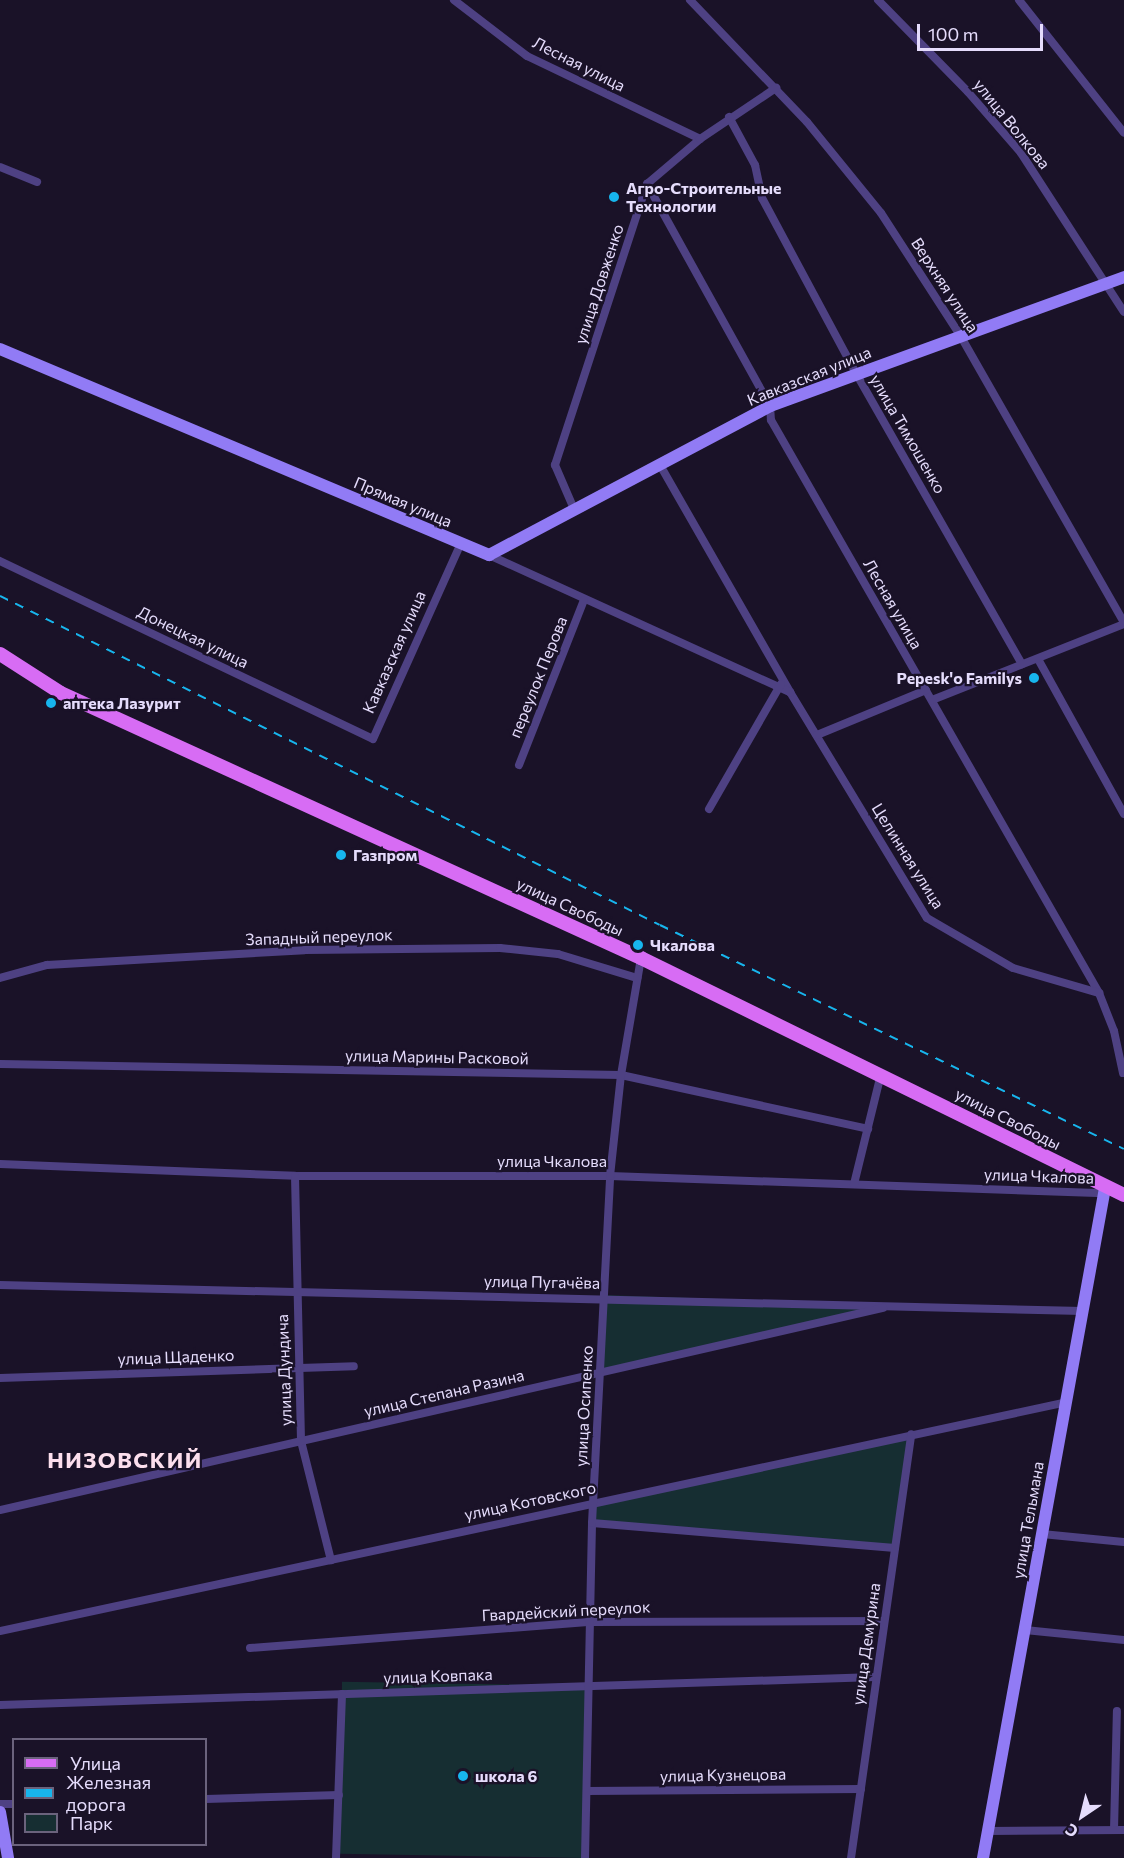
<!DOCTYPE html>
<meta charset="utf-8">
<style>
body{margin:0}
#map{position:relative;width:1124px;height:1858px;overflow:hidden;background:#1a1228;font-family:Commissioner,sans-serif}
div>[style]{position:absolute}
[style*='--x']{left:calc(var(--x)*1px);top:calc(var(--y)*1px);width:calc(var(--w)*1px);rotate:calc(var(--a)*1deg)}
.green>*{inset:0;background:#162e32;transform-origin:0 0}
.street>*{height:8px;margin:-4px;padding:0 4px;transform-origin:4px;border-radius:4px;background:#4e4183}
.secondary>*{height:12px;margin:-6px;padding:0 6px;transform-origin:6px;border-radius:6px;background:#917bf5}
.primary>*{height:14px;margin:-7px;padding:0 7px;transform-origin:7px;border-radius:7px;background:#d76cf4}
.rail>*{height:2px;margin-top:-1px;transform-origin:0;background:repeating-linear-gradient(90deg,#17b5ed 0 9px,transparent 0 17px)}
.dots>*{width:16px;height:16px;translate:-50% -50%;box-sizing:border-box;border:3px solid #1a1228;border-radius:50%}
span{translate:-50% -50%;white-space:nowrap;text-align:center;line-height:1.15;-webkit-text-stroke:4.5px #1a1228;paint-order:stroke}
.street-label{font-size:16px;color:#e5dcfc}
.poi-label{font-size:16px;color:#e5dcfc;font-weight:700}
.left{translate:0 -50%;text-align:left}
.right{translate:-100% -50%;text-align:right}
.district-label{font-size:22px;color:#fcdeed;font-weight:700;letter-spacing:1.5px}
.legend{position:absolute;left:12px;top:1738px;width:195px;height:108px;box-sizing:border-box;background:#1a1228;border:2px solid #6b637d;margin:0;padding:8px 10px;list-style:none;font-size:18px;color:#e5dcfc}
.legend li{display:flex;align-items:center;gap:12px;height:30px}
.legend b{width:30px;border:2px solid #6b637d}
.north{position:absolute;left:1052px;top:1786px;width:60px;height:60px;-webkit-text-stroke:4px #1a1228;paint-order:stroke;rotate:215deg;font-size:16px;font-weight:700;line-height:24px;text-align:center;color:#e5dcfc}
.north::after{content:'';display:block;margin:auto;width:21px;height:27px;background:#e5dcfc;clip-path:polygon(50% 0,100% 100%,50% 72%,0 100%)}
.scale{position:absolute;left:917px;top:24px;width:126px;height:27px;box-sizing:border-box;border:3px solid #e5dcfc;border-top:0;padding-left:8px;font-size:18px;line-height:21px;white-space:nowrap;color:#e5dcfc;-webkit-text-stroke:4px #1a1228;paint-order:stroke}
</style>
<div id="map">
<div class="green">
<i style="clip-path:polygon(604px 1295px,895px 1305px,601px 1373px)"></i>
<i style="clip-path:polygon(911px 1434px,895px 1548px,592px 1523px,594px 1503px)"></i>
<i style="left:589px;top:1686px;width:172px;height:247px;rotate:91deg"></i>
</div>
<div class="street">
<i style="--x:454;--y:0;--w:92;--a:37.5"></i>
<i style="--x:527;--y:56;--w:192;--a:25.6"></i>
<i style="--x:690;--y:0;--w:169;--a:46.2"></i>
<i style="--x:807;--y:122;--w:117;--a:50.9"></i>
<i style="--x:881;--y:213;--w:145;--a:57.1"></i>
<i style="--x:960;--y:335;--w:331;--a:60.3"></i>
<i style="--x:878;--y:0;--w:129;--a:45.6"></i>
<i style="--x:968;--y:92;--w:81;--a:49"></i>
<i style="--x:1021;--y:153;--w:189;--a:57.1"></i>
<i style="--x:1019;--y:0;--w:169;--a:51.7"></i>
<i style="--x:729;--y:117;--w:55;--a:61.6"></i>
<i style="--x:755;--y:165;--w:34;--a:78"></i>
<i style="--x:762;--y:198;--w:201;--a:61.8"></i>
<i style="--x:857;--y:375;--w:333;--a:60.3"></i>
<i style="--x:0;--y:167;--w:40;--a:22"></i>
<i style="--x:647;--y:184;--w:254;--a:61"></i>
<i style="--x:770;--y:406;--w:14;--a:86"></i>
<i style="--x:771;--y:420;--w:660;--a:60.21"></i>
<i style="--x:1099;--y:993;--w:41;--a:68.5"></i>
<i style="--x:1114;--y:1031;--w:43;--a:77.9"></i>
<i style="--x:660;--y:465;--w:262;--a:60.2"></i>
<i style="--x:790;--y:692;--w:264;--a:58.8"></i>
<i style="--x:927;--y:918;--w:99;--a:30.2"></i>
<i style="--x:1013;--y:968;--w:90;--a:16.2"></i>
<i style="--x:574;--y:509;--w:48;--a:-113.4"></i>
<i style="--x:555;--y:465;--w:296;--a:-71.9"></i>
<i style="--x:647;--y:184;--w:70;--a:-40.3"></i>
<i style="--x:700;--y:139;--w:92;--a:-33.9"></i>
<i style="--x:489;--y:555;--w:331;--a:24.5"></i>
<i style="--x:0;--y:561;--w:413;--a:25.5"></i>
<i style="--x:373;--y:739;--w:213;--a:-65.8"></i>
<i style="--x:1038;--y:659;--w:177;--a:61"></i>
<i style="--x:932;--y:700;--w:206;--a:-21.6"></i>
<i style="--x:817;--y:735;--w:118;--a:-22.4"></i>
<i style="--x:519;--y:765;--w:177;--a:-68.5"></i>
<i style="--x:709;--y:809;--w:144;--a:-60.1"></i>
<i style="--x:0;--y:978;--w:49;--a:-15.5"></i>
<i style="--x:47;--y:965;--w:258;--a:-3.3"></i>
<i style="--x:305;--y:950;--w:195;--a:-0.6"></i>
<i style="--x:500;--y:948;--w:58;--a:5.9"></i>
<i style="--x:558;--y:954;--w:83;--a:16.9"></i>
<i style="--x:0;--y:1064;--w:621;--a:1.01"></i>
<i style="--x:621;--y:1075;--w:253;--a:12.3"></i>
<i style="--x:0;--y:1164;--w:295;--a:2.3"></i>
<i style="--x:295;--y:1176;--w:315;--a:0"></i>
<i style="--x:610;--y:1176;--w:495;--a:2"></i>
<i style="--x:295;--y:1176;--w:265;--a:88.7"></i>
<i style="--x:301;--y:1441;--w:123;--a:75.9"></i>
<i style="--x:854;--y:1184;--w:113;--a:-76.2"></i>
<i style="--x:0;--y:1285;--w:1083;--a:1.38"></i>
<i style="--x:0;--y:1378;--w:354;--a:-1.9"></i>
<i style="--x:0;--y:1510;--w:906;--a:-12.89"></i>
<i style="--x:592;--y:1523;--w:304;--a:4.7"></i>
<i style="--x:1042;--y:1534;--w:82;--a:5.6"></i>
<i style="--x:1025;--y:1630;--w:100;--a:5.8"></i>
<i style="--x:0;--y:1631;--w:1091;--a:-12.11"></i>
<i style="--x:250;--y:1648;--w:342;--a:-4.4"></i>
<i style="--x:591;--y:1622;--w:293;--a:-0.2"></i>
<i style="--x:0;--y:1705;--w:876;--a:-1.83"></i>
<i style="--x:587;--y:1791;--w:274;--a:-0.4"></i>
<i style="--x:206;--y:1799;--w:133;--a:-1.7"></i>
<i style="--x:0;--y:1804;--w:14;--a:0"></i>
<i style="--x:1114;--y:1830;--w:119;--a:-88.6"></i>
<i style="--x:988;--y:1831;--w:136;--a:-0.4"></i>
<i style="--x:336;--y:1858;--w:164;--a:-87.9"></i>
<i style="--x:585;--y:1858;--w:335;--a:-88.8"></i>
<i style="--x:592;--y:1523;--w:347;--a:-87"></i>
<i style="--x:610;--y:1176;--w:102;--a:-83.8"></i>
<i style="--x:621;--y:1075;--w:119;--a:-80.3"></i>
<i style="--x:851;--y:1858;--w:428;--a:-81.9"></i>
</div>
<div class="secondary">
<i style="--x:0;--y:349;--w:531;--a:22.84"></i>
<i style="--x:489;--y:555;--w:318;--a:-27.9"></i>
<i style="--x:770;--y:406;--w:377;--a:-20"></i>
<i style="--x:0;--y:1812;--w:47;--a:80.1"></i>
<i style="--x:983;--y:1858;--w:681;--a:-79.68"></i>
</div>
<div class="primary">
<i style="--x:0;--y:654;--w:72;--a:32.6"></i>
<i style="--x:61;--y:693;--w:638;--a:24.56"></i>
<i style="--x:641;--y:958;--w:538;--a:26.14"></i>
</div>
<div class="rail">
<i style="--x:0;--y:596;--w:737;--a:26.5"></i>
<i style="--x:660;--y:925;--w:515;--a:25.77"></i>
</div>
<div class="dots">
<i style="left:614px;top:197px;background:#17b5ed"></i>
<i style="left:1034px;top:678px;background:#17b5ed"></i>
<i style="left:51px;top:703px;background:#17b5ed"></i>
<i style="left:341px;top:855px;background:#17b5ed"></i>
<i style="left:638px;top:945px;background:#17b5ed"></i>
<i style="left:463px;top:1776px;background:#17b5ed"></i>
</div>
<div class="street-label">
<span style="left:579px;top:64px;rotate:27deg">Лесная улица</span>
<span style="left:1012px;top:124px;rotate:51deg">улица Волкова</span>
<span style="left:599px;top:284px;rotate:-72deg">улица Довженко</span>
<span style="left:945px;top:285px;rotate:57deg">Верхняя улица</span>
<span style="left:809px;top:376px;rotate:-22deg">Кавказская улица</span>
<span style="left:908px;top:434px;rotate:60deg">улица Тимошенко</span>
<span style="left:403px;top:502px;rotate:23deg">Прямая улица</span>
<span style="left:893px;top:604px;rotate:60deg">Лесная улица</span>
<span style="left:193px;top:637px;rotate:26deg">Донецкая улица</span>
<span style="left:394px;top:652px;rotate:-66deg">Кавказская улица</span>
<span style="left:538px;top:677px;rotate:-68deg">переулок Перова</span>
<span style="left:908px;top:856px;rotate:58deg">Целинная улица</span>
<span style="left:570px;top:907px;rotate:25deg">улица Свободы</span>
<span style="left:319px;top:937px;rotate:-2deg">Западный переулок</span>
<span style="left:437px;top:1057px;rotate:1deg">улица Марины Расковой</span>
<span style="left:1008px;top:1119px;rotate:27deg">улица Свободы</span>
<span style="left:552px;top:1161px">улица Чкалова</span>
<span style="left:1039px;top:1176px;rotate:2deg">улица Чкалова</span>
<span style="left:542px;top:1282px;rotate:1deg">улица Пугачёва</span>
<span style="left:176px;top:1357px;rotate:-2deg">улица Щаденко</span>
<span style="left:284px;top:1370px;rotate:-92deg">улица Дундича</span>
<span style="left:444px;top:1393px;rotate:-13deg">улица Степана Разина</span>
<span style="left:584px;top:1406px;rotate:-87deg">улица Осипенко</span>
<span style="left:530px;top:1501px;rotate:-12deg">улица Котовского</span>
<span style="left:1028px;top:1520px;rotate:-80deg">улица Тельмана</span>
<span style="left:566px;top:1611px;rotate:-3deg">Гвардейский переулок</span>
<span style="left:866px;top:1644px;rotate:-82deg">улица Демурина</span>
<span style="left:438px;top:1676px;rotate:-2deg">улица Ковпака</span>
<span style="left:723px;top:1775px;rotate:-1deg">улица Кузнецова</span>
</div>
<div class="poi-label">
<span class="left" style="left:626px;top:197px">Агро-Строительные<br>Технологии</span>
<span class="right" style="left:1022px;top:678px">Pepesk'o Familys</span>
<span class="left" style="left:63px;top:703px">аптека Лазурит</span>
<span class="left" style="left:353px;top:855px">Газпром</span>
<span class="left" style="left:650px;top:945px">Чкалова</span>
<span class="left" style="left:475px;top:1776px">школа 6</span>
</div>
<div class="district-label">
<span style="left:125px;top:1460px">НИЗОВСКИЙ</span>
</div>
<ul class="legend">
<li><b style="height:8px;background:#d76cf4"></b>Улица</li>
<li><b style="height:8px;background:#17b5ed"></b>Железная дорога</li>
<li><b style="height:16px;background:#162e32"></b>Парк</li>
</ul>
<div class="north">С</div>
<div class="scale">100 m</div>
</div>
